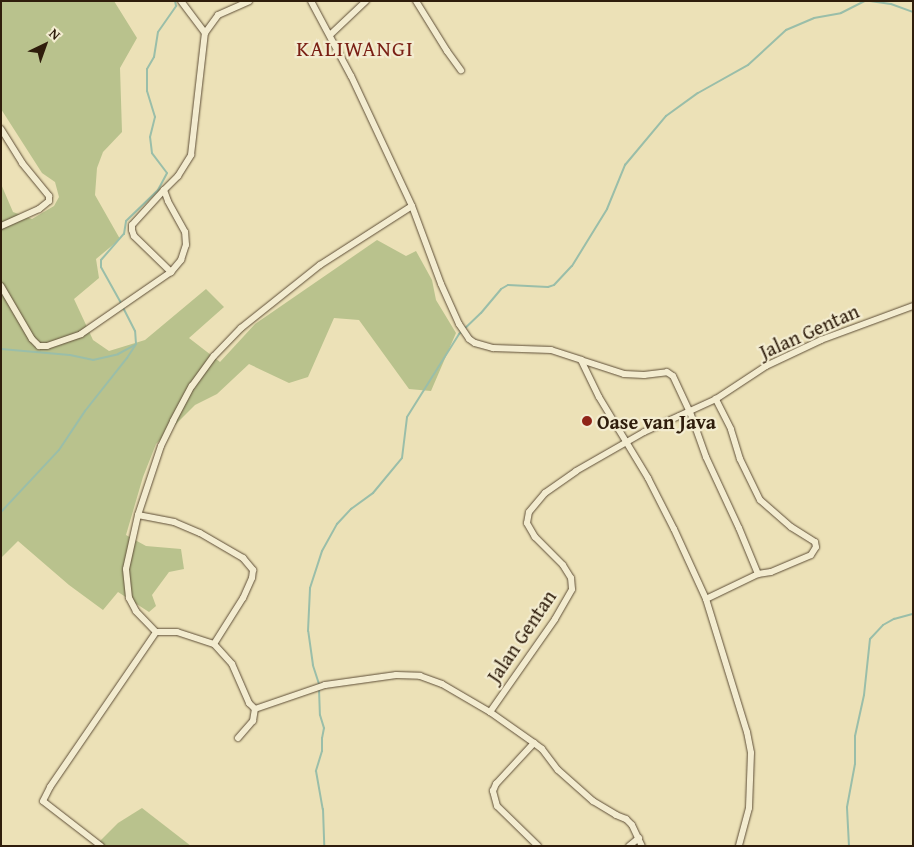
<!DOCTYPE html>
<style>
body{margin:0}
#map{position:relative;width:914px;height:847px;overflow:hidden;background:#ece1b7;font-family:"Gentium Book Plus",serif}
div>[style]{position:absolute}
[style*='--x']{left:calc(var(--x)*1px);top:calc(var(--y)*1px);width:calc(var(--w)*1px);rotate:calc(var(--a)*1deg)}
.green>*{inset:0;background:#b9c28d}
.stream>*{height:2px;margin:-1px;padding:0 1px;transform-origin:1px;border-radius:1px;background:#9abea9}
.roads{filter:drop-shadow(0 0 1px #5e4e37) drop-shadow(0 0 1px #5e4e37)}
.street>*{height:6px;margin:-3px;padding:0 3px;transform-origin:3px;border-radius:3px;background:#f3ecd0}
.dots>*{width:14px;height:14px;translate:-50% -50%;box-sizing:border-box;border:2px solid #f3ecd0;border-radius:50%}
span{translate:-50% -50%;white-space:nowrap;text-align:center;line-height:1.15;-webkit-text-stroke:4.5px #f3ecd0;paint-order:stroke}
.street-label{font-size:20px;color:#2f1d0c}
.poi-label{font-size:20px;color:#2f1d0c;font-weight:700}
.left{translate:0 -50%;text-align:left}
.quarter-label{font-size:22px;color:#7a1f14;letter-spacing:1px}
.frame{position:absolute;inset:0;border:2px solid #2f1d0c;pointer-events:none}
.north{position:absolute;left:20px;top:20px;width:50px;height:50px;-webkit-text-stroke:4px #f3ecd0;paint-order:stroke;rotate:42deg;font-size:14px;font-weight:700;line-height:20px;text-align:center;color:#2f1d0c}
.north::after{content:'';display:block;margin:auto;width:18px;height:22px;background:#2f1d0c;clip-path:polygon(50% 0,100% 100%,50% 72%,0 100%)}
</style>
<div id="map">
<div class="green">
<i style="clip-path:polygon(1px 1px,114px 1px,137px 38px,120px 68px,122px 132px,103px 152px,97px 168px,95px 195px,120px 239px,96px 259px,99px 278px,74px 299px,93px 340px,109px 351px,145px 340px,206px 289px,224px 307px,189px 338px,220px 362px,255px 324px,377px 240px,406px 256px,416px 251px,432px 280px,436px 300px,456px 333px,431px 391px,409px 389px,359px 320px,334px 318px,308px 377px,289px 383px,249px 364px,217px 394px,195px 405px,156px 444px,143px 477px,126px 535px,146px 546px,181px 549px,184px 569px,169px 572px,152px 595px,156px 606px,149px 612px,118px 592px,103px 610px,69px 585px,18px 541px,1px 558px,1px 184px,13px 212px,32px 219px,54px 206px,59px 197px,55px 182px,42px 173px,1px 109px)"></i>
<i style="clip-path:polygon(142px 808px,191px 846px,95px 846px,118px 823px)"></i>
</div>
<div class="stream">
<i style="--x:870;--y:1;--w:21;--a:8"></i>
<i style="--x:891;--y:4;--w:23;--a:20"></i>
<i style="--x:121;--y:303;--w:41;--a:-119.1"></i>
<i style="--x:101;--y:267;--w:7;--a:-90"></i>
<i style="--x:101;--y:260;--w:35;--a:-49"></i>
<i style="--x:124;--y:234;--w:13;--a:-81"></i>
<i style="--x:126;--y:221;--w:45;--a:-44.1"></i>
<i style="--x:158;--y:190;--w:19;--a:-62"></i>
<i style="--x:167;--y:173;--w:25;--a:-127"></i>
<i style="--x:152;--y:153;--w:16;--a:-97"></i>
<i style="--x:150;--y:137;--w:21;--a:-76"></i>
<i style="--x:155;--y:117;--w:27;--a:-107"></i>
<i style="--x:147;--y:91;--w:22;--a:-90"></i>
<i style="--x:147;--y:69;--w:14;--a:-60"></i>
<i style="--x:154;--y:57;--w:25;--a:-81"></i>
<i style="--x:158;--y:32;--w:32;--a:-55"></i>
<i style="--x:176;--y:6;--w:5;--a:-101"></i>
<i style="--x:1;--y:349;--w:69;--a:5"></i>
<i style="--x:70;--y:355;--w:24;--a:12"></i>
<i style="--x:93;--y:360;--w:26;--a:-13"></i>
<i style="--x:118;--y:354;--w:19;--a:-28"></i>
<i style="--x:1;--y:512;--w:85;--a:-46.9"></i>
<i style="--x:59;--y:450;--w:47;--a:-56.3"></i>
<i style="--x:85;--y:411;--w:68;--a:-51.6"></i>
<i style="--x:127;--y:358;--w:17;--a:-57"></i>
<i style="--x:136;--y:344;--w:13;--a:-94"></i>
<i style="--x:135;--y:331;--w:27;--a:-117"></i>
<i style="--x:319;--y:684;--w:20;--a:-108"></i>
<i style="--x:313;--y:665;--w:34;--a:-98"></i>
<i style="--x:308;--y:631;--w:43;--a:-87.3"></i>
<i style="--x:310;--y:588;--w:39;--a:-72"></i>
<i style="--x:322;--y:551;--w:31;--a:-61"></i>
<i style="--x:337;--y:524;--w:21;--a:-47"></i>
<i style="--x:351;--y:509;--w:27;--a:-36"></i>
<i style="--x:373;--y:493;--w:45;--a:-50.4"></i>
<i style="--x:402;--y:458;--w:41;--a:-83"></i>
<i style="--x:407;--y:417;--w:98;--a:-57.9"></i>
<i style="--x:459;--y:334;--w:30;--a:-44"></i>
<i style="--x:481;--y:313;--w:31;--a:-50"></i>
<i style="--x:501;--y:289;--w:8;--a:-30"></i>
<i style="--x:508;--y:285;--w:40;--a:2.9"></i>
<i style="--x:548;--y:287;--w:6;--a:-18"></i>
<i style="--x:554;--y:285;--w:26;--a:-47"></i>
<i style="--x:572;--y:266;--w:67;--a:-58.4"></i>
<i style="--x:607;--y:209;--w:48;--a:-67.8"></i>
<i style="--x:625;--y:165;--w:64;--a:-50.1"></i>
<i style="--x:666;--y:116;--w:39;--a:-36"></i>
<i style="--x:698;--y:93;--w:57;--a:-29.2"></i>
<i style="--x:748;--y:65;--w:52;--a:-42.6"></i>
<i style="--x:786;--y:30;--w:30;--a:-23"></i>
<i style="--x:814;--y:18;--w:27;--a:-10"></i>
<i style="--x:841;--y:13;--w:27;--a:-27"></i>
<i style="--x:319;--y:689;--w:26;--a:88"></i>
<i style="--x:320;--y:715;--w:14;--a:73"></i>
<i style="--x:324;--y:728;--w:10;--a:101"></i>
<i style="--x:322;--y:738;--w:13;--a:90"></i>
<i style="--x:322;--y:751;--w:21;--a:107"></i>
<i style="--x:316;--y:771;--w:39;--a:80"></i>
<i style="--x:323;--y:809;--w:37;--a:88"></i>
<i style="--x:849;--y:846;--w:39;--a:-93"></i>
<i style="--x:847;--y:807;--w:44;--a:-79.5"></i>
<i style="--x:855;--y:764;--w:28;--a:-90"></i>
<i style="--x:855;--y:736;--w:42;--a:-77.6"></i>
<i style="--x:864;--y:695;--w:56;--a:-83.9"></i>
<i style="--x:870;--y:639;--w:19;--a:-47"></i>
<i style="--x:883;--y:625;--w:13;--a:-29"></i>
<i style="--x:894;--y:619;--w:20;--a:-15"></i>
</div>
<div class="roads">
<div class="street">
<i style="--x:181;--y:1;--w:40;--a:53"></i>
<i style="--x:416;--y:1;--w:59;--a:58.2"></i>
<i style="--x:447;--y:51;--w:24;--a:54"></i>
<i style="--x:330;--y:35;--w:50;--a:-43.4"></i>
<i style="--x:1;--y:129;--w:40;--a:58"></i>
<i style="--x:22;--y:163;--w:43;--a:50.7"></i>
<i style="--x:49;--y:196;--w:5;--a:90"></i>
<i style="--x:49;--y:201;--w:13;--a:141"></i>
<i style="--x:39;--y:209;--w:42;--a:155.9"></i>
<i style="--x:164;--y:190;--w:47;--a:132.4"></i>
<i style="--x:132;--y:225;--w:5;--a:90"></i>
<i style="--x:132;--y:230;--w:6;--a:72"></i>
<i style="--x:134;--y:236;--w:52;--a:44.2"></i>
<i style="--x:412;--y:206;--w:83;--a:69.6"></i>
<i style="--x:441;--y:284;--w:44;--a:65.8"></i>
<i style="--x:459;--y:324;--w:18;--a:56"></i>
<i style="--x:469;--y:339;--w:7;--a:34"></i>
<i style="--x:475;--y:343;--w:19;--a:16"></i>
<i style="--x:493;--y:348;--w:58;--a:2"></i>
<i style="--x:551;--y:350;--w:32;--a:18"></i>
<i style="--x:581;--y:360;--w:41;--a:64.1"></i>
<i style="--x:599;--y:397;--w:95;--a:58.8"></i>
<i style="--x:648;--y:478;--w:57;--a:63"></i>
<i style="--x:674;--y:529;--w:77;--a:65.4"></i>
<i style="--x:706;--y:599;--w:139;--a:72.9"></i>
<i style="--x:747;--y:732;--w:21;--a:79"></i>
<i style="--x:751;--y:753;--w:55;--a:92.1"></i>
<i style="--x:749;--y:808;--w:39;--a:105"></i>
<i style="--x:1;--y:286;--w:61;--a:59.7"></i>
<i style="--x:32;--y:339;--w:10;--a:45"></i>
<i style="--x:39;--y:346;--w:8;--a:0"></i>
<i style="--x:47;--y:346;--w:36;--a:-19"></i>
<i style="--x:81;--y:334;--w:109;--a:-34.6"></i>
<i style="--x:171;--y:272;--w:16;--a:-50"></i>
<i style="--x:181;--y:260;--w:16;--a:-72"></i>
<i style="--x:186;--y:245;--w:13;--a:-94"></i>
<i style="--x:185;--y:232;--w:35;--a:-119"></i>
<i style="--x:168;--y:201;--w:12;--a:-110"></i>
<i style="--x:164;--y:190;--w:20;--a:-45"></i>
<i style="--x:178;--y:176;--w:25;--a:-58"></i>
<i style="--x:191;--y:155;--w:123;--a:-83.5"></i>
<i style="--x:205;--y:33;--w:22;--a:-54"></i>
<i style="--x:218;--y:15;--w:34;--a:-24"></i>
<i style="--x:581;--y:360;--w:45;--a:18"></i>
<i style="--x:624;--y:374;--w:20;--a:3"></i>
<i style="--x:644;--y:375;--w:23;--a:-7"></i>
<i style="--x:667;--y:372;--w:7;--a:34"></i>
<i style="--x:673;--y:376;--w:40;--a:65"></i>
<i style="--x:690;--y:412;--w:48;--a:70.4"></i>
<i style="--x:706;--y:457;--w:78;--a:65.1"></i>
<i style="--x:739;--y:528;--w:50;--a:67.6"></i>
<i style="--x:758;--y:574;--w:13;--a:-9"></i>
<i style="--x:771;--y:572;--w:43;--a:-23"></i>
<i style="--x:811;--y:555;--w:9;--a:-58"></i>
<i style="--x:816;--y:547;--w:5;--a:-101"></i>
<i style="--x:815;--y:542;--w:28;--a:-148"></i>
<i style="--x:791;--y:527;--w:41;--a:-138.9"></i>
<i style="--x:760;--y:500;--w:46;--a:-116"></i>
<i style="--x:740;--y:459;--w:31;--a:-107"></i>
<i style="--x:731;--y:429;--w:34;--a:-117"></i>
<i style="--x:138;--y:515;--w:37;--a:11"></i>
<i style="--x:174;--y:522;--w:28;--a:23"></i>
<i style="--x:200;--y:533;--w:50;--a:30.2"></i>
<i style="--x:243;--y:558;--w:16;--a:50"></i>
<i style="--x:253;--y:570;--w:8;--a:97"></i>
<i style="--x:252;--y:578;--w:22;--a:114"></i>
<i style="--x:243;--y:598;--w:54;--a:122.2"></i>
<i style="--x:706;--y:599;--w:58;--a:-25.7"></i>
<i style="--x:156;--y:632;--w:21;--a:0"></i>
<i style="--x:177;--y:632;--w:39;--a:18"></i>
<i style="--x:214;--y:644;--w:27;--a:48"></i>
<i style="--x:232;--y:664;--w:43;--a:66.4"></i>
<i style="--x:249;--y:703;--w:8;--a:45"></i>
<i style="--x:255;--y:709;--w:74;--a:-18.9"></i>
<i style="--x:325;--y:685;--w:72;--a:-8"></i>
<i style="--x:396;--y:675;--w:24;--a:2"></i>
<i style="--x:420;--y:676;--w:23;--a:20"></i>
<i style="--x:442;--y:684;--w:56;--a:30.3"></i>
<i style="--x:238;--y:738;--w:23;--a:-49"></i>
<i style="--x:253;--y:721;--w:12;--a:-81"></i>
<i style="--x:534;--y:743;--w:10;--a:37"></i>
<i style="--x:542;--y:749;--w:26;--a:53"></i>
<i style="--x:558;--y:770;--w:47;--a:41.5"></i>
<i style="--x:593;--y:801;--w:27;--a:31"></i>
<i style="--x:616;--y:815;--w:11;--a:22"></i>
<i style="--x:626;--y:819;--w:8;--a:45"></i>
<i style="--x:632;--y:825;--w:23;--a:65"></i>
<i style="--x:101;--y:846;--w:73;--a:-142.2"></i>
<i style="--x:43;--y:801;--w:16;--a:-63"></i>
<i style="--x:50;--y:787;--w:188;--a:-55.6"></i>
<i style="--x:156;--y:632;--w:29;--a:-134"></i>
<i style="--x:136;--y:611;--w:15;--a:-118"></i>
<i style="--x:129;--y:598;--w:29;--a:-96"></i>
<i style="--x:126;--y:569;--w:55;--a:-77.5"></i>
<i style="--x:138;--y:515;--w:73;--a:-71.6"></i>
<i style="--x:161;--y:446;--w:28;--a:-64"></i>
<i style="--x:173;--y:421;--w:40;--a:-62"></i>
<i style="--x:192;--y:386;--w:37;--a:-54"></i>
<i style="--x:214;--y:356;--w:39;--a:-46"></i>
<i style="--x:241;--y:328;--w:101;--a:-38.6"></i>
<i style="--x:320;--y:265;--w:109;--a:-32.7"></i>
<i style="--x:412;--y:206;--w:144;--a:-115.1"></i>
<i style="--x:351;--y:76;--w:85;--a:-118.1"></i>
<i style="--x:538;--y:846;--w:57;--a:-135.7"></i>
<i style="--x:497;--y:806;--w:16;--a:-105"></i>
<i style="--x:493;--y:791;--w:8;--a:-67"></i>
<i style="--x:496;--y:784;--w:56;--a:-47.2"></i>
<i style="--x:534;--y:743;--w:54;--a:-144.8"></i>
<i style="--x:490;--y:712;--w:113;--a:-55"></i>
<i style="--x:555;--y:619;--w:34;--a:-60"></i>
<i style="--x:572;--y:589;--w:11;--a:-95"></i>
<i style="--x:571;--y:578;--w:15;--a:-122"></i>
<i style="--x:563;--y:565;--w:40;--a:-135"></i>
<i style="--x:535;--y:537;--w:16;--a:-120"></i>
<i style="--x:527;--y:523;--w:11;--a:-80"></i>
<i style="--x:529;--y:512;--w:25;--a:-50"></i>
<i style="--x:545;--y:493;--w:38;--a:-35"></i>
<i style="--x:576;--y:471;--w:78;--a:-29.8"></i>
<i style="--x:644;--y:432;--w:79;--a:-24.6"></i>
<i style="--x:716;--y:399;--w:60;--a:-33.4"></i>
<i style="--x:766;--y:366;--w:61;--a:-25.3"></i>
<i style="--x:821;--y:340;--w:98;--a:-20.3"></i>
<i style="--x:629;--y:846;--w:13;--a:-39"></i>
</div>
</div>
<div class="dots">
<i style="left:587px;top:421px;background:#8f2418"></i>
</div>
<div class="street-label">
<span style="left:809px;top:331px;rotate:-24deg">Jalan Gentan</span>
<span style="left:521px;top:636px;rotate:-56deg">Jalan Gentan</span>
</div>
<div class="poi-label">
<span class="left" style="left:597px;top:421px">Oase van Java</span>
</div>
<div class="quarter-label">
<span style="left:355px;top:49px">KALIWANGI</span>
</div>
<div class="frame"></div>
<div class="north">N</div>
</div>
